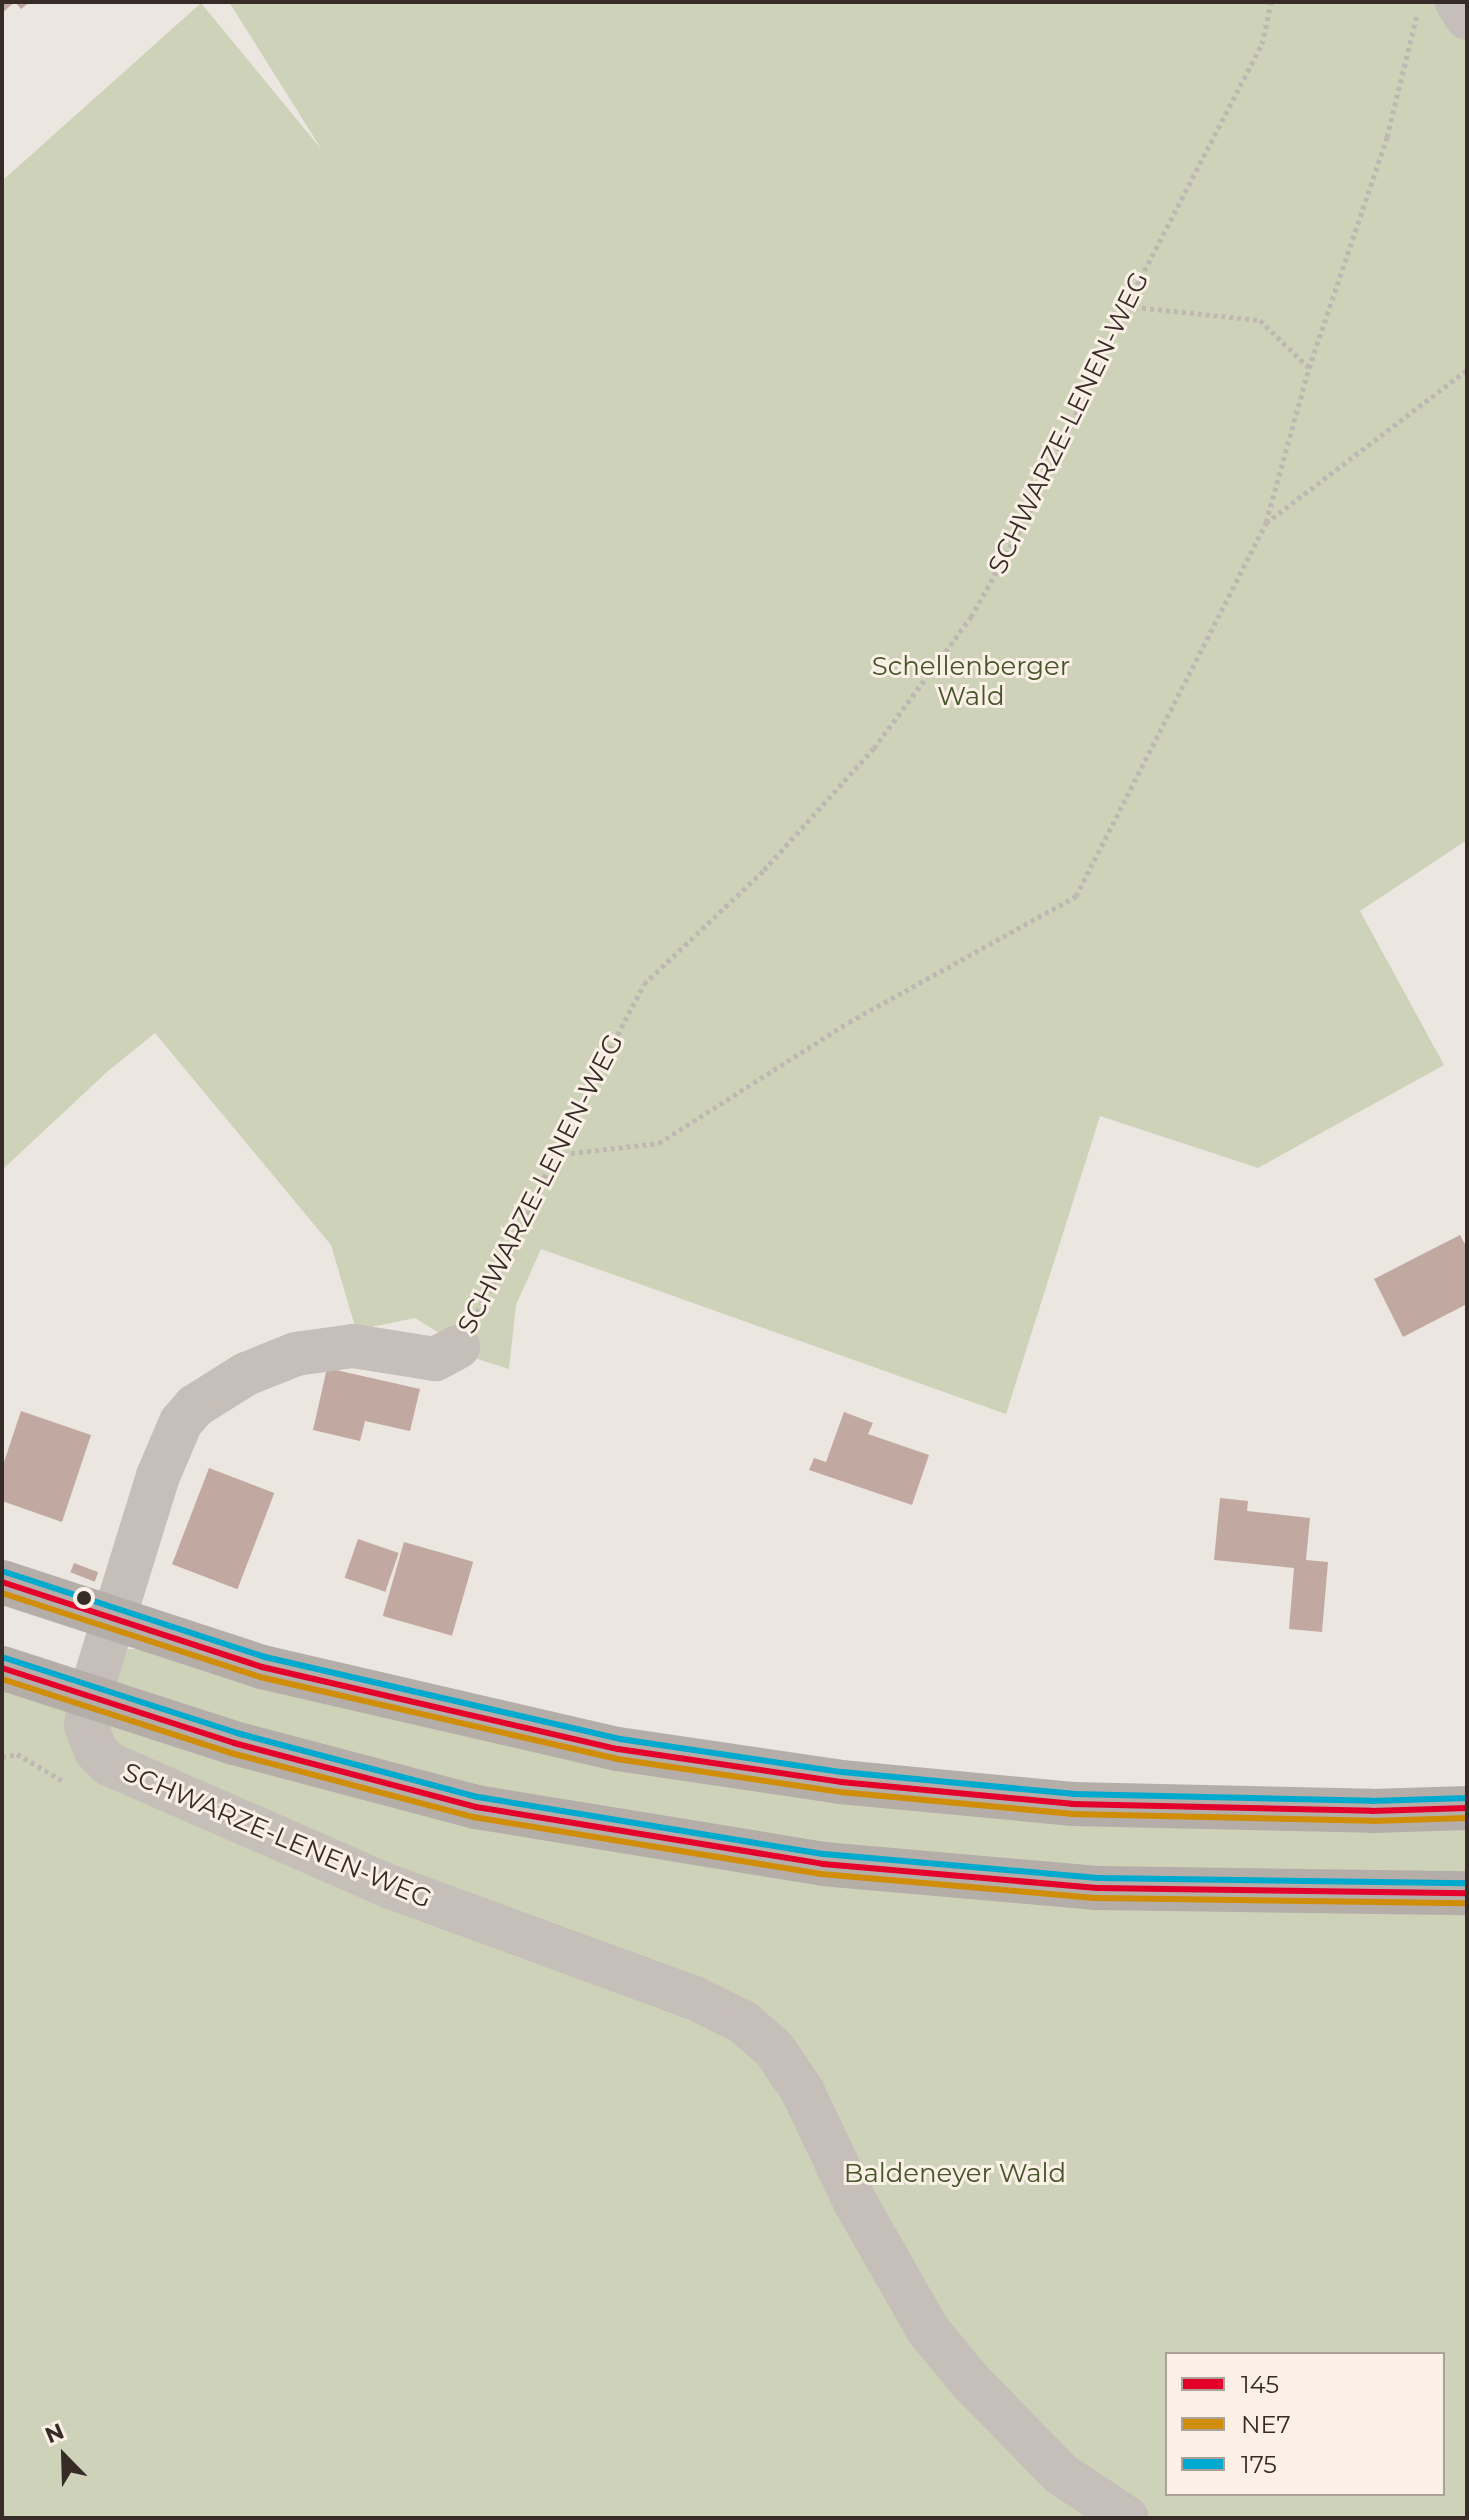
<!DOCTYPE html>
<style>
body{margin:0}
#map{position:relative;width:1469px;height:2520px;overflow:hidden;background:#ece6e0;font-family:Montserrat,sans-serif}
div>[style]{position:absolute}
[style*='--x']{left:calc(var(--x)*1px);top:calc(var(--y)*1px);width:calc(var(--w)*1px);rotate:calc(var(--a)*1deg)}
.green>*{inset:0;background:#ced2b9}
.building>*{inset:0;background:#c1a9a1;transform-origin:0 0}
.path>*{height:5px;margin-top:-2.5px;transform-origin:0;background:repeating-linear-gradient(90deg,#bfb7b1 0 4px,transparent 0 8px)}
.minor>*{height:44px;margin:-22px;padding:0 22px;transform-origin:22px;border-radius:22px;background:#c6beb8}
.major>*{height:44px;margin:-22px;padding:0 22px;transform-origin:22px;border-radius:22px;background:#b4ada8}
.bus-1>*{height:6px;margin:-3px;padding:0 3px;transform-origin:3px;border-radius:3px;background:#e4002b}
.bus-2>*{height:6px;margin:-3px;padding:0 3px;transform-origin:3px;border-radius:3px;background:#d08d08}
.bus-3>*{height:6px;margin:-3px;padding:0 3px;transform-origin:3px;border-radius:3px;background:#00a9ce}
.dots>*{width:22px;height:22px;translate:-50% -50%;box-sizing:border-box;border:4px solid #faf0e6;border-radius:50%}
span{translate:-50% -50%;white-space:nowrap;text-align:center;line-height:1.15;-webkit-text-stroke:6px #faf0e6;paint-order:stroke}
.street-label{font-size:26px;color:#362b27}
.park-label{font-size:26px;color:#46552a}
.frame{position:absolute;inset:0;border:4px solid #362b27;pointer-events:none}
.legend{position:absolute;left:1165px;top:2352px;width:280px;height:144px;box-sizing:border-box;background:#faf0e6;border:2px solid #aca19a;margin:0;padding:10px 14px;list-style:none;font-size:24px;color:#362b27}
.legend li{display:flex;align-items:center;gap:16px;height:40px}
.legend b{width:40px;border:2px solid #aca19a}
.north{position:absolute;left:24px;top:2416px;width:80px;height:80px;-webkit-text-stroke:6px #faf0e6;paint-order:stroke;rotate:337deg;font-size:22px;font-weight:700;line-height:32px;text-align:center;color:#362b27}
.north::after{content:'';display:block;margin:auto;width:28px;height:36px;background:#362b27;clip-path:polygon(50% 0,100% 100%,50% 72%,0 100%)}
</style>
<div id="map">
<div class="green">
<i style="clip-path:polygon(229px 2px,1467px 2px,1467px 840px,1360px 911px,1444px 1065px,1258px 1168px,1100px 1116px,1006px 1414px,541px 1249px,516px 1305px,509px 1369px,465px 1355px,449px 1339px,415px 1318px,356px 1330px,331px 1245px,155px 1033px,108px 1071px,2px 1170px,2px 181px,201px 3px,322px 150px)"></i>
<i style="clip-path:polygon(129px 1649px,141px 1649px,387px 1714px,1467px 1828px,1467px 1872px,1172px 1873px,812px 1842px,487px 1788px,308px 1745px,115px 1683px,118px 1657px)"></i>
<i style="clip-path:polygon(evenodd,2px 1675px,501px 1826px,1467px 1910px,1467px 2518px,2px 2518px,2px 1675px,1167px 2354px,1443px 2354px,1443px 2494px,1167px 2494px,1167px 2354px)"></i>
</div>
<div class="building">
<i style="clip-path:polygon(2px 2px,30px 2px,21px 9px,15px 2px,2px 13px)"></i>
<i style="clip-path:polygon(1460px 1235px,1467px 1248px,1467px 1304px,1403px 1337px,1374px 1279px)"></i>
<i style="clip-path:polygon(327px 1368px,420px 1389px,410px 1431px,365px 1421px,360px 1441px,313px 1430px)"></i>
<i style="clip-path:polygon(21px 1411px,91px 1435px,62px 1522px,2px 1501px,2px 1468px)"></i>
<i style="clip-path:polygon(844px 1412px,873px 1423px,868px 1434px,929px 1455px,912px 1505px,809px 1470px,814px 1458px,826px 1462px)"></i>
<i style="left:209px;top:1468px;width:70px;height:103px;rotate:21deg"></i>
<i style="clip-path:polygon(1220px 1498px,1248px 1501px,1247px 1511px,1310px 1518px,1306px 1560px,1328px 1562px,1322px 1632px,1289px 1629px,1294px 1568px,1214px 1560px)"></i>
<i style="left:358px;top:1539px;width:43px;height:41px;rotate:19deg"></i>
<i style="left:404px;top:1542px;width:72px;height:77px;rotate:16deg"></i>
<i style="left:74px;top:1563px;width:26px;height:10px;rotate:21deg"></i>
</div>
<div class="path">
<i style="--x:1126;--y:306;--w:135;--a:6"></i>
<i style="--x:1260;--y:320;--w:69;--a:44.4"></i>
<i style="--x:1266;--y:522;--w:160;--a:-74.4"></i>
<i style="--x:1309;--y:368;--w:244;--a:-71.3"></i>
<i style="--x:1387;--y:137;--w:126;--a:-76.2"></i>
<i style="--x:555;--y:1155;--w:105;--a:-6.6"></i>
<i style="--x:659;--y:1143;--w:225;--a:-32.5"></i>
<i style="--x:849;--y:1022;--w:260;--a:-29"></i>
<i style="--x:1076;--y:896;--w:419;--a:-63"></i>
<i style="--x:1266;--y:523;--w:253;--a:-37.3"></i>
<i style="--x:477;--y:1312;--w:70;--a:-60.2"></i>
<i style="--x:512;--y:1251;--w:105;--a:-66.4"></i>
<i style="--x:554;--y:1155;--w:193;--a:-62.2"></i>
<i style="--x:644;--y:984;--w:166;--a:-43.5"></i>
<i style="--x:764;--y:870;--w:164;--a:-48"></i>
<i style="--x:874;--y:748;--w:163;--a:-53.5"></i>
<i style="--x:971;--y:617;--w:132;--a:-60.9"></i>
<i style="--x:1035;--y:502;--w:216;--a:-65.1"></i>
<i style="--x:1126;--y:306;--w:295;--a:-62.6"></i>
<i style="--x:1262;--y:44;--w:43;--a:-77.9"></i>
<i style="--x:2;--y:1757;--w:15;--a:-11"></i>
<i style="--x:17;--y:1754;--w:56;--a:30.3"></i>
</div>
<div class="minor">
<i style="--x:1457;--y:2;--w:19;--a:58"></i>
<i style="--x:458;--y:1347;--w:26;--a:152"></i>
<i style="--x:435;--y:1359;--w:83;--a:-171"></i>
<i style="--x:353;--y:1346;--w:58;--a:172"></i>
<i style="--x:296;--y:1354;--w:54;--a:158.2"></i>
<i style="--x:246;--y:1374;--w:60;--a:147.9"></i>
<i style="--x:195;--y:1406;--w:21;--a:131"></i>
<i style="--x:181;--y:1422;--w:59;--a:113.1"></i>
<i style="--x:158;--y:1476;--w:229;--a:107.2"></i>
<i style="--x:90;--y:1695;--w:31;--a:97"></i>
<i style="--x:86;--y:1726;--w:27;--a:68"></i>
<i style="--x:96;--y:1751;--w:18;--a:45"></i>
<i style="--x:109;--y:1764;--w:308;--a:23.6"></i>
<i style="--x:391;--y:1887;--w:320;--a:20.1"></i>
<i style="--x:692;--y:1997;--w:57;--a:26.1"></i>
<i style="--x:743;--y:2022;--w:41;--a:41.1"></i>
<i style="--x:774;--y:2049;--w:50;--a:55.7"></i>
<i style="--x:802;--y:2090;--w:124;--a:64.7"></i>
<i style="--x:855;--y:2202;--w:147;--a:60.3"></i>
<i style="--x:928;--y:2330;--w:66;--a:50.5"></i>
<i style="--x:970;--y:2381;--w:130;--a:45.6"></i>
<i style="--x:1061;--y:2474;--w:79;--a:33.7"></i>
</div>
<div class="major">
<i style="--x:2;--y:1582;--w:274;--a:18.1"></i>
<i style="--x:262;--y:1667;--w:365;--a:13"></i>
<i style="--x:618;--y:1749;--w:225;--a:8.4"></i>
<i style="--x:841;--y:1782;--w:232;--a:5.4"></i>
<i style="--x:1072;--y:1804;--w:300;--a:1.3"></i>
<i style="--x:1372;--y:1811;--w:95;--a:-1.8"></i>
<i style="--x:2;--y:1668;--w:244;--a:17.9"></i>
<i style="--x:234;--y:1743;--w:250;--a:14.8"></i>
<i style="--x:476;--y:1807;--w:352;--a:9.3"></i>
<i style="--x:823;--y:1864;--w:275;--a:5"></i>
<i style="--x:1097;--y:1888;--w:370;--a:0.8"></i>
</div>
<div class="bus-1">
<i style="--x:2;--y:1582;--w:274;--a:18.1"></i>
<i style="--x:262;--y:1667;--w:365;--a:13"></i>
<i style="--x:618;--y:1749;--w:225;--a:8.4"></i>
<i style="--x:841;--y:1782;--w:232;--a:5.4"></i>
<i style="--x:1072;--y:1804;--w:300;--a:1.3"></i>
<i style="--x:1372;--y:1811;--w:95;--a:-1.8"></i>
<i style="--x:2;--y:1668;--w:244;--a:17.9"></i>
<i style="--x:234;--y:1743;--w:250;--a:14.8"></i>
<i style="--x:476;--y:1807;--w:352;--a:9.3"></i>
<i style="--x:823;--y:1864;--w:275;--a:5"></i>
<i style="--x:1097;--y:1888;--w:370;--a:0.8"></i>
</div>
<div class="bus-2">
<i style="--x:2;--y:1593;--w:271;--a:18"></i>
<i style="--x:260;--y:1677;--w:366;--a:12.9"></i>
<i style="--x:617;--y:1759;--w:225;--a:8.4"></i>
<i style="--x:840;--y:1792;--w:232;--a:5.4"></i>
<i style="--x:1071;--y:1814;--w:301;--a:1.3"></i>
<i style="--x:1372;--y:1821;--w:95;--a:-1.8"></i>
<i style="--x:2;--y:1679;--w:241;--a:17.9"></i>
<i style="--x:231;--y:1753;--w:250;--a:14.8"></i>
<i style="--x:473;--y:1817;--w:353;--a:9.3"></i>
<i style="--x:821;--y:1874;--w:277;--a:5"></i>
<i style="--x:1097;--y:1898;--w:370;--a:0.8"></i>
</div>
<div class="bus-3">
<i style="--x:5;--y:1572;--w:274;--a:18.1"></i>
<i style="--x:265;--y:1657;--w:364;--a:13"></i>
<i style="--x:620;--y:1739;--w:224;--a:8.5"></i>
<i style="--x:842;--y:1772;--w:232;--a:5.4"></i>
<i style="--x:1073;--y:1794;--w:299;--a:1.3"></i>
<i style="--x:1372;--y:1801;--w:95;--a:-1.8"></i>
<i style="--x:5;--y:1658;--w:244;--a:17.9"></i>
<i style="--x:237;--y:1733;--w:249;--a:14.9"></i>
<i style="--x:478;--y:1797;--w:351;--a:9.4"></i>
<i style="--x:824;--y:1854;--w:275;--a:5"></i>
<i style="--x:1098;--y:1878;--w:369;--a:0.8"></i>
</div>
<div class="dots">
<i style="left:84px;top:1598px;background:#362b27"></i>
</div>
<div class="street-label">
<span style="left:1069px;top:423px;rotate:-64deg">SCHWARZE-LENEN-WEG</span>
<span style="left:541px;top:1184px;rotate:-63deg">SCHWARZE-LENEN-WEG</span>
<span style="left:277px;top:1836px;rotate:23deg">SCHWARZE-LENEN-WEG</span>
</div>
<div class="park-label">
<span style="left:971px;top:682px">Schellenberger<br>Wald</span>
<span style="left:955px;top:2174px">Baldeneyer Wald</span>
</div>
<div class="frame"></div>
<ul class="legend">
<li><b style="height:10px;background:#e4002b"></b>145</li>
<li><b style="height:10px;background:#d08d08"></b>NE7</li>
<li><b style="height:10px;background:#00a9ce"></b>175</li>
</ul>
<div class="north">N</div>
</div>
